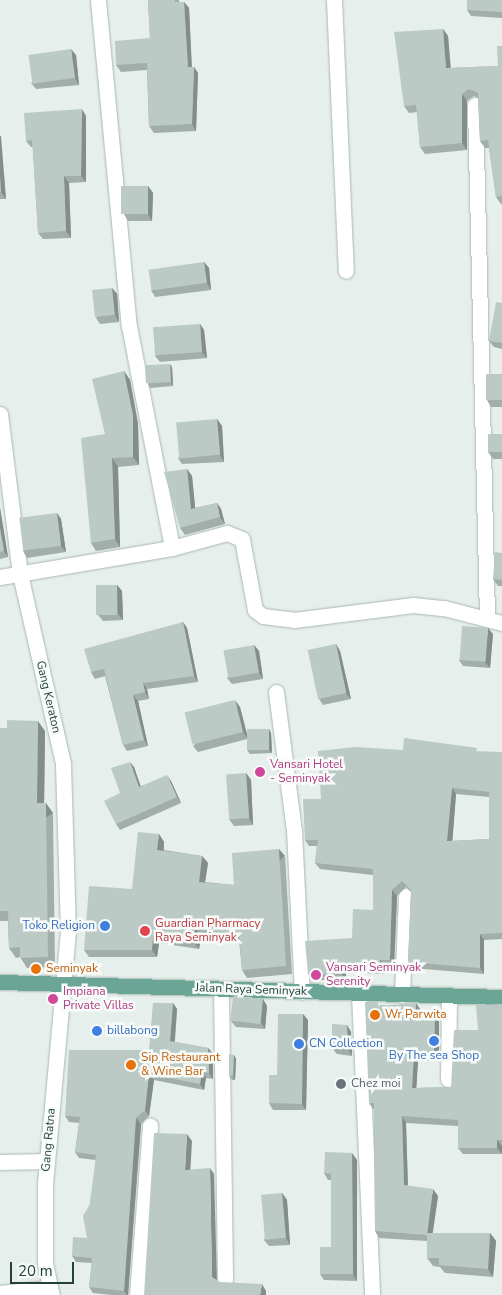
<!DOCTYPE html>
<style>
body{margin:0}
#map{position:relative;width:502px;height:1295px;overflow:hidden;background:#e6efeb;font-family:"Nunito Sans",sans-serif}
div>[style]{position:absolute}
[style*='--x']{left:calc(var(--x)*1px);top:calc(var(--y)*1px);width:calc(var(--w)*1px);rotate:calc(var(--a)*1deg)}
.roads{filter:drop-shadow(0 0 1px #a8b8b2) drop-shadow(0 0 1px #a8b8b2)}
.minor>*{height:15px;margin:-7.5px;padding:0 7.5px;transform-origin:7.5px;border-radius:7.5px;background:#fff}
.major>*{height:15px;margin:-7.5px;padding:0 7.5px;transform-origin:7.5px;border-radius:7.5px;background:#6aa596}
.wall>*{inset:0;background:#a1aea9}
.shaded-wall>*{inset:0;background:#838d89;transform-origin:0 0}
.building>*{inset:0;background:#bbcac4;transform-origin:0 0}
.dots>*{width:14px;height:14px;translate:-50% -50%;box-sizing:border-box;border:2px solid #f7fbf9;border-radius:50%}
span{translate:-50% -50%;white-space:nowrap;text-align:center;line-height:1.15;-webkit-text-stroke:5px #f7fbf9;paint-order:stroke}
.street-label{font-size:12px;color:#24423a}
.hotel-label{font-size:12px;color:#b23c85}
.left{translate:0 -50%;text-align:left}
.health-label{font-size:12px;color:#be3a42}
.shop-label{font-size:12px;color:#366cbe}
.right{translate:-100% -50%;text-align:right}
.food-label{font-size:12px;color:#c56008}
.worship-label{font-size:12px;color:#5b616d}
.scale{position:absolute;left:10px;top:1262px;width:64px;height:22px;box-sizing:border-box;border:2px solid #24423a;border-top:0;padding-left:6px;font-size:15px;line-height:18px;white-space:nowrap;color:#24423a;-webkit-text-stroke:4px #f7fbf9;paint-order:stroke}
</style>
<div id="map">
<div class="roads">
<div class="minor">
<i style="--x:98;--y:0;--w:327;--a:84.6"></i>
<i style="--x:129;--y:326;--w:226;--a:79"></i>
<i style="--x:334;--y:0;--w:271;--a:87.5"></i>
<i style="--x:475;--y:105;--w:514;--a:88.66"></i>
<i style="--x:0;--y:414;--w:161;--a:82.9"></i>
<i style="--x:20;--y:574;--w:195;--a:77.2"></i>
<i style="--x:63;--y:764;--w:167;--a:88.3"></i>
<i style="--x:68;--y:931;--w:253;--a:95.2"></i>
<i style="--x:45;--y:1183;--w:80;--a:90"></i>
<i style="--x:45;--y:1263;--w:33;--a:78"></i>
<i style="--x:0;--y:577;--w:174;--a:-9.6"></i>
<i style="--x:172;--y:548;--w:57;--a:-15.3"></i>
<i style="--x:227;--y:533;--w:16;--a:22"></i>
<i style="--x:242;--y:539;--w:72;--a:79.6"></i>
<i style="--x:255;--y:610;--w:10;--a:37"></i>
<i style="--x:263;--y:616;--w:31;--a:7"></i>
<i style="--x:294;--y:620;--w:120;--a:-7.2"></i>
<i style="--x:413;--y:605;--w:31;--a:6"></i>
<i style="--x:444;--y:608;--w:60;--a:14.5"></i>
<i style="--x:276;--y:692;--w:139;--a:82.6"></i>
<i style="--x:294;--y:830;--w:162;--a:87.2"></i>
<i style="--x:221;--y:989;--w:290;--a:89.2"></i>
<i style="--x:359;--y:994;--w:301;--a:87.5"></i>
<i style="--x:402;--y:995;--w:99;--a:-87.7"></i>
<i style="--x:448;--y:1079;--w:83;--a:-89.3"></i>
<i style="--x:0;--y:1162;--w:47;--a:-1.2"></i>
<i style="--x:0;--y:1293;--w:48;--a:-5.9"></i>
<i style="--x:137;--y:1295;--w:170;--a:-85.6"></i>
</div>
<div class="major">
<i style="--x:0;--y:982;--w:502;--a:1.71"></i>
</div>
</div>
<div class="wall">
<i style="clip-path:polygon(148px 0,179px 0,179px 2px,184px 2px,189px 8px,192px 67px,194px 67px,198px 73px,196px 131px,154px 133px,149px 126px,147px 70px,121px 72px,116px 65px,150px 38px)"></i>
<i style="clip-path:polygon(502px 0,502px 18px,471px 16px,467px 10px)"></i>
<i style="clip-path:polygon(443px 29px,448px 36px,451px 68px,498px 66px,502px 46px,502px 204px,501px 204px,496px 197px,489px 148px,485px 148px,480px 141px,478px 98px,474px 96px,467px 101px,467px 150px,425px 154px,420px 147px,417px 112px,409px 113px,404px 106px)"></i>
<i style="clip-path:polygon(76px 55px,79px 85px,36px 89px,31px 83px)"></i>
<i style="clip-path:polygon(86px 116px,86px 182px,69px 183px,71px 238px,43px 239px,38px 233px,33px 147px,31px 147px,26px 141px)"></i>
<i style="clip-path:polygon(0 136px,6px 199px,0 199px)"></i>
<i style="clip-path:polygon(148px 186px,153px 193px,152px 221px,128px 221px,124px 214px)"></i>
<i style="clip-path:polygon(204px 262px,209px 268px,211px 290px,155px 297px,151px 290px)"></i>
<i style="clip-path:polygon(112px 288px,117px 294px,119px 322px,100px 324px,96px 318px)"></i>
<i style="clip-path:polygon(502px 303px,502px 349px,494px 347px,489px 341px)"></i>
<i style="clip-path:polygon(200px 324px,204px 330px,207px 358px,160px 362px,155px 356px)"></i>
<i style="clip-path:polygon(172px 367px,173px 386px,150px 388px,148px 384px)"></i>
<i style="clip-path:polygon(124px 371px,130px 380px,138px 424px,139px 465px,118px 467px,120px 547px,96px 551px,91px 543px,105px 434px)"></i>
<i style="clip-path:polygon(502px 374px,502px 407px,491px 407px,487px 400px)"></i>
<i style="clip-path:polygon(217px 419px,222px 426px,224px 462px,182px 464px,178px 458px)"></i>
<i style="clip-path:polygon(502px 434px,502px 459px,493px 459px,488px 452px)"></i>
<i style="clip-path:polygon(187px 469px,192px 476px,195px 508px,217px 503px,221px 509px,225px 524px,185px 535px,180px 528px)"></i>
<i style="clip-path:polygon(0 508px,8px 557px,0 559px)"></i>
<i style="clip-path:polygon(57px 513px,61px 519px,66px 552px,27px 558px,23px 551px)"></i>
<i style="clip-path:polygon(502px 553px,502px 586px,498px 586px,493px 579px)"></i>
<i style="clip-path:polygon(117px 585px,122px 591px,123px 620px,103px 621px,98px 615px)"></i>
<i style="clip-path:polygon(183px 622px,187px 628px,198px 682px,147px 689px,149px 699px,138px 701px,148px 746px,127px 751px,123px 745px,105px 676px,95px 679px,91px 672px)"></i>
<i style="clip-path:polygon(493px 634px,490px 668px,463px 666px,459px 660px)"></i>
<i style="clip-path:polygon(336px 644px,340px 651px,351px 699px,323px 705px,319px 699px)"></i>
<i style="clip-path:polygon(254px 645px,259px 651px,263px 679px,232px 684px,227px 678px)"></i>
<i style="clip-path:polygon(240px 707px,247px 734px,269px 729px,271px 733px,272px 753px,250px 754px,247px 750px,247px 739px,198px 752px,193px 746px)"></i>
<i style="clip-path:polygon(0 728px,45px 731px,44px 803px,53px 813px,55px 967px,27px 968px,20px 957px,16px 958px,9px 948px,8px 921px,0 921px)"></i>
<i style="clip-path:polygon(evenodd,403px 750px,502px 752px,502px 939px,484px 940px,484px 974px,412px 968px,408px 962px,411px 892px,406px 887px,397px 896px,394px 967px,385px 966px,384px 974px,346px 972px,346px 980px,312px 980px,308px 974px,352px 938px,373px 910px,373px 875px,320px 869px,315px 863px,317px 846px,309px 846px,305px 840px,321px 799px,403px 750px,456px 794px,489px 797px,489px 839px,452px 841px,456px 794px)"></i>
<i style="clip-path:polygon(134px 767px,140px 786px,171px 781px,181px 803px,120px 830px,116px 824px,120px 793px)"></i>
<i style="clip-path:polygon(246px 773px,251px 780px,253px 825px,234px 826px,229px 819px)"></i>
<i style="clip-path:polygon(159px 834px,164px 842px,164px 850px,202px 856px,208px 863px,205px 882px,234px 885px,285px 856px,292px 974px,247px 978px,242px 970px,239px 940px,201px 937px,199px 949px,159px 943px,157px 957px,89px 957px,84px 950px,132px 889px)"></i>
<i style="clip-path:polygon(263px 999px,267px 1006px,265px 1029px,236px 1027px,231px 1021px)"></i>
<i style="clip-path:polygon(173px 1003px,177px 1009px,175px 1042px,208px 1048px,213px 1054px,213px 1079px,206px 1078px,204px 1090px,154px 1080px,149px 1116px,141px 1124px,128px 1295px,112px 1295px,93px 1293px,89px 1287px,92px 1263px,76px 1262px,72px 1256px,87px 1238px,90px 1204px,96px 1160px,79px 1158px,75px 1152px,79px 1123px,69px 1122px,65px 1116px,149px 1050px)"></i>
<i style="clip-path:polygon(502px 1004px,502px 1154px,463px 1154px,458px 1148px,458px 1126px,406px 1123px,408px 1186px,438px 1196px,433px 1233px,490px 1233px,496px 1241px,493px 1277px,445px 1273px,440px 1267px,433px 1266px,427px 1258px,427px 1241px,379px 1238px,375px 1231px,374px 1109px,373px 1109px,369px 1103px,380px 1005px,420px 1009px,420px 1016px,439px 1022px,439px 1060px,418px 1061px,416px 1088px,451px 1087px,478px 1030px)"></i>
<i style="clip-path:polygon(303px 1014px,308px 1020px,306px 1110px,273px 1110px,269px 1103px,277px 1075px)"></i>
<i style="clip-path:polygon(347px 1025px,351px 1032px,352px 1056px,337px 1054px,332px 1048px)"></i>
<i style="clip-path:polygon(234px 1055px,236px 1059px,235px 1080px,232px 1080px,229px 1076px)"></i>
<i style="clip-path:polygon(357px 1160px,357px 1281px,324px 1280px,320px 1274px,331px 1247px,331px 1180px,328px 1180px,324px 1173px)"></i>
<i style="clip-path:polygon(282px 1193px,287px 1200px,290px 1245px,269px 1246px,264px 1240px)"></i>
</div>
<div class="shaded-wall">
<i style="clip-path:polygon(184px 2px,189px 8px,192px 73px,188px 67px)"></i>
<i style="clip-path:polygon(443px 29px,448px 36px,451px 75px,446px 68px)"></i>
<i style="clip-path:polygon(71px 49px,76px 55px,79px 85px,75px 78px)"></i>
<i style="clip-path:polygon(194px 67px,198px 73px,196px 131px,192px 124px)"></i>
<i style="clip-path:polygon(462px 94px,467px 101px,467px 150px,462px 143px)"></i>
<i style="clip-path:polygon(82px 109px,86px 116px,86px 182px,81px 176px)"></i>
<i style="clip-path:polygon(0 136px,1px 136px,6px 199px,1px 192px,0 176px)"></i>
<i style="clip-path:polygon(64px 176px,69px 183px,71px 238px,66px 231px)"></i>
<i style="clip-path:polygon(148px 186px,153px 193px,152px 221px,148px 214px)"></i>
<i style="clip-path:polygon(204px 262px,209px 268px,211px 290px,207px 283px)"></i>
<i style="clip-path:polygon(112px 288px,117px 294px,119px 322px,115px 315px)"></i>
<i style="clip-path:polygon(200px 324px,204px 330px,207px 358px,202px 352px)"></i>
<i style="clip-path:polygon(170px 364px,172px 367px,173px 386px,171px 382px)"></i>
<i style="clip-path:polygon(124px 371px,130px 380px,138px 424px,139px 465px,133px 457px)"></i>
<i style="clip-path:polygon(217px 419px,222px 426px,224px 462px,220px 455px)"></i>
<i style="clip-path:polygon(112px 458px,118px 467px,120px 547px,115px 539px)"></i>
<i style="clip-path:polygon(187px 469px,192px 476px,196px 516px,191px 509px)"></i>
<i style="clip-path:polygon(217px 503px,221px 509px,225px 524px,220px 517px)"></i>
<i style="clip-path:polygon(0 508px,8px 557px,4px 551px,0 528px)"></i>
<i style="clip-path:polygon(57px 513px,61px 519px,66px 552px,61px 546px)"></i>
<i style="clip-path:polygon(117px 585px,122px 591px,123px 620px,118px 614px)"></i>
<i style="clip-path:polygon(183px 622px,187px 628px,198px 682px,194px 676px)"></i>
<i style="clip-path:polygon(488px 628px,493px 634px,490px 668px,485px 662px)"></i>
<i style="clip-path:polygon(336px 644px,340px 651px,351px 699px,346px 693px)"></i>
<i style="clip-path:polygon(254px 645px,259px 651px,263px 679px,259px 673px)"></i>
<i style="clip-path:polygon(143px 683px,147px 689px,149px 699px,145px 692px)"></i>
<i style="clip-path:polygon(133px 695px,138px 701px,148px 746px,144px 740px)"></i>
<i style="clip-path:polygon(235px 700px,240px 707px,248px 739px,243px 732px)"></i>
<i style="clip-path:polygon(38px 721px,45px 731px,44px 813px,37px 803px)"></i>
<i style="clip-path:polygon(269px 729px,271px 733px,272px 753px,269px 750px)"></i>
<i style="clip-path:polygon(130px 762px,134px 767px,143px 793px,139px 787px)"></i>
<i style="clip-path:polygon(246px 773px,251px 780px,253px 825px,249px 818px)"></i>
<i style="clip-path:polygon(167px 775px,171px 781px,181px 803px,177px 797px)"></i>
<i style="clip-path:polygon(452px 788px,456px 794px,452px 847px,447px 841px)"></i>
<i style="left:46px;top:803px;width:12px;height:154px;rotate:55deg"></i>
<i style="clip-path:polygon(159px 834px,164px 842px,163px 857px,157px 850px)"></i>
<i style="left:279px;top:849px;width:9px;height:117px;rotate:49deg"></i>
<i style="clip-path:polygon(202px 856px,208px 863px,204px 889px,199px 882px)"></i>
<i style="clip-path:polygon(392px 890px,397px 896px,394px 967px,390px 960px)"></i>
<i style="clip-path:polygon(195px 930px,201px 937px,199px 949px,193px 941px)"></i>
<i style="clip-path:polygon(480px 934px,484px 940px,484px 974px,480px 968px)"></i>
<i style="clip-path:polygon(153px 935px,159px 943px,157px 957px,152px 950px)"></i>
<i style="clip-path:polygon(380px 960px,385px 966px,384px 974px,380px 968px)"></i>
<i style="clip-path:polygon(341px 966px,346px 972px,346px 980px,342px 974px)"></i>
<i style="clip-path:polygon(263px 999px,267px 1006px,265px 1029px,261px 1022px)"></i>
<i style="clip-path:polygon(173px 1003px,177px 1009px,174px 1047px,170px 1041px)"></i>
<i style="clip-path:polygon(416px 1003px,420px 1009px,421px 1022px,416px 1016px)"></i>
<i style="clip-path:polygon(303px 1014px,308px 1020px,306px 1110px,302px 1104px)"></i>
<i style="clip-path:polygon(435px 1015px,439px 1022px,439px 1060px,434px 1054px)"></i>
<i style="clip-path:polygon(347px 1025px,351px 1032px,352px 1056px,348px 1049px)"></i>
<i style="clip-path:polygon(208px 1048px,213px 1054px,213px 1079px,209px 1073px)"></i>
<i style="clip-path:polygon(234px 1055px,236px 1059px,235px 1080px,233px 1076px)"></i>
<i style="clip-path:polygon(414px 1055px,418px 1061px,416px 1094px,412px 1088px)"></i>
<i style="clip-path:polygon(202px 1072px,206px 1078px,204px 1090px,200px 1084px)"></i>
<i style="clip-path:polygon(149px 1074px,154px 1080px,149px 1116px,145px 1110px)"></i>
<i style="clip-path:polygon(402px 1116px,406px 1123px,408px 1192px,404px 1185px)"></i>
<i style="clip-path:polygon(136px 1118px,141px 1124px,128px 1295px,127px 1295px,124px 1291px)"></i>
<i style="clip-path:polygon(187px 1134px,192px 1141px,190px 1176px,185px 1170px)"></i>
<i style="clip-path:polygon(497px 1140px,502px 1146px,502px 1154px,497px 1148px)"></i>
<i style="clip-path:polygon(352px 1153px,357px 1160px,357px 1281px,353px 1274px)"></i>
<i style="clip-path:polygon(210px 1168px,214px 1174px,217px 1283px,212px 1277px)"></i>
<i style="clip-path:polygon(433px 1189px,438px 1196px,431px 1241px,427px 1235px)"></i>
<i style="clip-path:polygon(282px 1193px,287px 1200px,290px 1245px,286px 1238px)"></i>
<i style="clip-path:polygon(490px 1233px,496px 1241px,493px 1277px,488px 1269px)"></i>
<i style="clip-path:polygon(262px 1284px,266px 1291px,266px 1295px,260px 1295px)"></i>
</div>
<div class="building">
<i style="clip-path:polygon(148px 0,175px 0,175px 2px,184px 2px,188px 67px,194px 67px,192px 124px,149px 126px,147px 63px,116px 65px,115px 41px,150px 38px)"></i>
<i style="clip-path:polygon(467px 0,502px 0,502px 12px,467px 10px)"></i>
<i style="clip-path:polygon(443px 29px,446px 68px,498px 66px,497px 46px,502px 46px,502px 196px,496px 197px,488px 140px,480px 141px,478px 93px,469px 89px,462px 94px,462px 143px,420px 147px,416px 105px,404px 106px,394px 32px)"></i>
<i style="left:71px;top:49px;width:29px;height:43px;rotate:82deg"></i>
<i style="clip-path:polygon(82px 109px,81px 176px,64px 176px,66px 231px,38px 233px,32px 140px,26px 141px,24px 113px)"></i>
<i style="clip-path:polygon(0 176px,1px 192px,0 192px)"></i>
<i style="left:121px;top:186px;width:27px;height:28px"></i>
<i style="left:204px;top:262px;width:21px;height:56px;rotate:82deg"></i>
<i style="left:112px;top:288px;width:27px;height:20px;rotate:84deg"></i>
<i style="clip-path:polygon(496px 302px,502px 303px,502px 343px,489px 341px)"></i>
<i style="left:200px;top:324px;width:28px;height:47px;rotate:86deg"></i>
<i style="left:170px;top:364px;width:18px;height:25px;rotate:87deg"></i>
<i style="clip-path:polygon(124px 371px,133px 415px,133px 457px,112px 458px,115px 539px,91px 543px,81px 438px,105px 434px,92px 379px)"></i>
<i style="left:486px;top:374px;width:16px;height:26px"></i>
<i style="left:217px;top:419px;width:36px;height:41px;rotate:85deg"></i>
<i style="left:488px;top:434px;width:14px;height:18px"></i>
<i style="clip-path:polygon(187px 469px,191px 509px,217px 503px,220px 517px,180px 528px,164px 472px)"></i>
<i style="left:57px;top:513px;width:33px;height:38px;rotate:83deg"></i>
<i style="clip-path:polygon(0 528px,4px 551px,0 552px)"></i>
<i style="clip-path:polygon(495px 552px,502px 553px,502px 580px,493px 579px)"></i>
<i style="left:96px;top:585px;width:21px;height:30px"></i>
<i style="clip-path:polygon(183px 622px,194px 676px,143px 683px,145px 692px,133px 695px,144px 740px,123px 745px,104px 669px,91px 672px,84px 649px)"></i>
<i style="left:462px;top:626px;width:26px;height:34px;rotate:4deg"></i>
<i style="left:336px;top:644px;width:50px;height:29px;rotate:78deg"></i>
<i style="left:254px;top:645px;width:28px;height:31px;rotate:80deg"></i>
<i style="left:235px;top:700px;width:33px;height:52px;rotate:76deg"></i>
<i style="clip-path:polygon(7px 720px,38px 721px,37px 803px,46px 803px,48px 957px,20px 958px,20px 947px,9px 948px,8px 911px,0 911px,0 728px,7px 728px)"></i>
<i style="left:269px;top:729px;width:21px;height:22px;rotate:90deg"></i>
<i style="clip-path:polygon(evenodd,404px 738px,477px 748px,476px 752px,502px 752px,502px 933px,480px 934px,480px 968px,408px 962px,411px 890px,402px 881px,392px 890px,390px 960px,380px 960px,380px 968px,341px 966px,342px 974px,308px 974px,305px 941px,352px 938px,353px 909px,373px 910px,373px 869px,315px 863px,318px 840px,305px 840px,303px 799px,321px 799px,318px 751px,355px 747px,403px 750px,404px 738px,452px 788px,489px 792px,489px 839px,447px 841px,452px 788px)"></i>
<i style="clip-path:polygon(130px 762px,139px 787px,167px 775px,177px 797px,116px 824px,104px 801px,120px 793px,111px 768px)"></i>
<i style="left:246px;top:773px;width:45px;height:20px;rotate:86deg"></i>
<i style="clip-path:polygon(138px 832px,159px 834px,157px 850px,202px 856px,199px 882px,234px 885px,232px 853px,279px 849px,286px 966px,242px 970px,239px 933px,195px 930px,193px 941px,153px 935px,152px 950px,84px 950px,89px 886px,132px 889px)"></i>
<i style="left:233px;top:996px;width:30px;height:25px;rotate:6deg"></i>
<i style="clip-path:polygon(365px 1002px,378px 1002px,378px 1006px,416px 1003px,416px 1016px,435px 1015px,434px 1054px,414px 1055px,412px 1088px,451px 1087px,454px 1030px,478px 1030px,476px 1005px,502px 1004px,502px 1140px,497px 1140px,497px 1148px,458px 1148px,458px 1120px,402px 1116px,404px 1185px,433px 1189px,427px 1235px,375px 1231px,374px 1103px,369px 1103px)"></i>
<i style="clip-path:polygon(153px 1003px,173px 1003px,170px 1041px,208px 1048px,209px 1073px,202px 1072px,200px 1084px,149px 1074px,145px 1110px,136px 1118px,124px 1291px,89px 1287px,92px 1258px,72px 1256px,73px 1237px,87px 1238px,83px 1216px,90px 1204px,96px 1155px,75px 1152px,80px 1117px,65px 1116px,69px 1050px,149px 1050px)"></i>
<i style="clip-path:polygon(278px 1014px,303px 1014px,302px 1104px,269px 1103px,269px 1075px,277px 1075px)"></i>
<i style="clip-path:polygon(332px 1024px,347px 1025px,348px 1049px,332px 1048px)"></i>
<i style="clip-path:polygon(229px 1054px,234px 1055px,233px 1076px,229px 1076px)"></i>
<i style="clip-path:polygon(154px 1133px,187px 1134px,185px 1170px,210px 1168px,212px 1277px,220px 1282px,262px 1284px,260px 1295px,144px 1295px)"></i>
<i style="clip-path:polygon(325px 1152px,352px 1153px,353px 1274px,320px 1274px,320px 1247px,331px 1247px,331px 1174px,324px 1173px)"></i>
<i style="left:282px;top:1193px;width:45px;height:21px;rotate:85deg"></i>
<i style="clip-path:polygon(427px 1233px,490px 1233px,488px 1269px,439px 1265px,439px 1258px,427px 1258px)"></i>
</div>
<div class="dots">
<i style="left:260px;top:772px;background:#d1479c"></i>
<i style="left:105px;top:926px;background:#3f7fe0"></i>
<i style="left:145px;top:931px;background:#e0444e"></i>
<i style="left:36px;top:969px;background:#e8710a"></i>
<i style="left:316px;top:975px;background:#d1479c"></i>
<i style="left:53px;top:999px;background:#d1479c"></i>
<i style="left:375px;top:1015px;background:#e8710a"></i>
<i style="left:97px;top:1031px;background:#3f7fe0"></i>
<i style="left:434px;top:1041px;background:#3f7fe0"></i>
<i style="left:299px;top:1044px;background:#3f7fe0"></i>
<i style="left:131px;top:1065px;background:#e8710a"></i>
<i style="left:341px;top:1084px;background:#6b7280"></i>
</div>
<div class="street-label">
<span style="left:48px;top:697px;rotate:77deg">Gang Keraton</span>
<span style="left:251px;top:990px;rotate:2deg">Jalan Raya Seminyak</span>
<span style="left:49px;top:1140px;rotate:-85deg">Gang Ratna</span>
</div>
<div class="hotel-label">
<span class="left" style="left:270px;top:772px">Vansari Hotel<br>- Seminyak</span>
<span class="left" style="left:326px;top:975px">Vansari Seminyak<br>Serenity</span>
<span class="left" style="left:63px;top:999px">Impiana<br>Private Villas</span>
</div>
<div class="health-label">
<span class="left" style="left:155px;top:931px">Guardian Pharmacy<br>Raya Seminyak</span>
</div>
<div class="shop-label">
<span class="right" style="left:95px;top:926px">Toko Religion</span>
<span class="left" style="left:107px;top:1031px">billabong</span>
<span class="left" style="left:309px;top:1044px">CN Collection</span>
<span style="left:434px;top:1056px">By The sea Shop</span>
</div>
<div class="food-label">
<span class="left" style="left:46px;top:969px">Seminyak</span>
<span class="left" style="left:385px;top:1015px">Wr Parwita</span>
<span class="left" style="left:141px;top:1065px">Sip Restaurant<br>&amp; Wine Bar</span>
</div>
<div class="worship-label">
<span class="left" style="left:351px;top:1084px">Chez moi</span>
</div>
<div class="scale">20 m</div>
</div>
